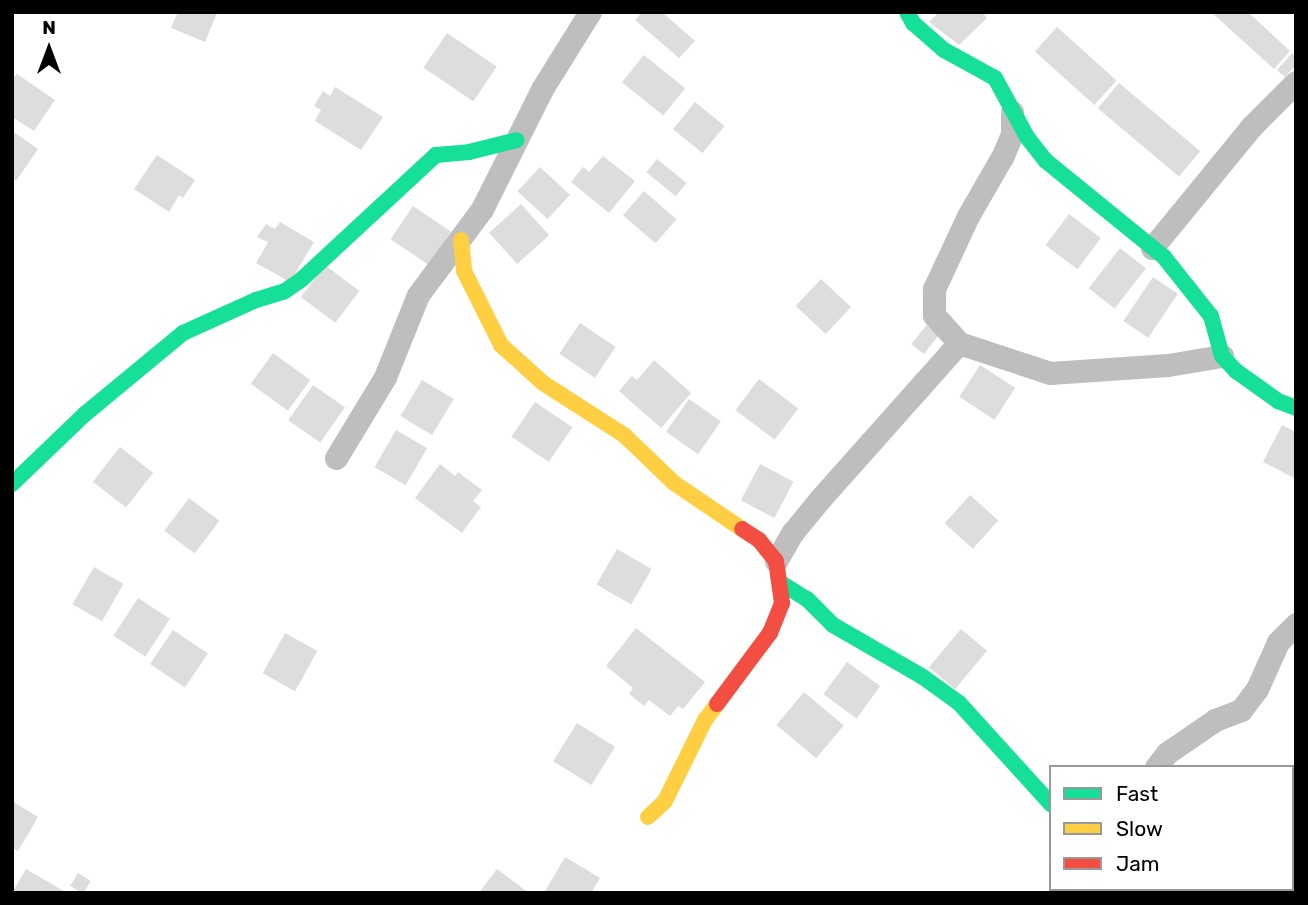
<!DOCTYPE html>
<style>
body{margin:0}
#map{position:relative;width:1308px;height:905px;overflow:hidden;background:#fff;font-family:Rubik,sans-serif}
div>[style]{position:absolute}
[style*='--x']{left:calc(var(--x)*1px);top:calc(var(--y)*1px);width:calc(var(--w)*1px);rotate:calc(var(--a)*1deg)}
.building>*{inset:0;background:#ddd;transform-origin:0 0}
.street>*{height:23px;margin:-11.5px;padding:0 11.5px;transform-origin:11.5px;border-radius:11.5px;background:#bebebe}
.fast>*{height:16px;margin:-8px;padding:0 8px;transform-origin:8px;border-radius:8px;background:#16e098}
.slow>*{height:16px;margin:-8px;padding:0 8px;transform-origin:8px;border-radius:8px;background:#ffcf43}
.jam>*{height:16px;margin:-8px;padding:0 8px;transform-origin:8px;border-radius:8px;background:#f24e42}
span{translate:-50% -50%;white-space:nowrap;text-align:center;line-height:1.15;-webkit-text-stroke:5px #fff;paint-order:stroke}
.frame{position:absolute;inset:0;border:14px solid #000;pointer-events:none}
.legend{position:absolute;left:1049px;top:765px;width:245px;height:126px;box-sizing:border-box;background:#fff;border:2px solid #999;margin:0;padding:9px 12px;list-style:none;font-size:21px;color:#000}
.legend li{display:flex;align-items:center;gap:14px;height:35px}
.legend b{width:35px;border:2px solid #999}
.north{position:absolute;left:14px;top:14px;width:70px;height:70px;-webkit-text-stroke:5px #fff;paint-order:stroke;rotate:0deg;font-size:19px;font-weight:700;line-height:28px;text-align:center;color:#000}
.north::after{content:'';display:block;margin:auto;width:24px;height:32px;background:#000;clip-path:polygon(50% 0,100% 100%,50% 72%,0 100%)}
</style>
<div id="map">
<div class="building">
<i style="clip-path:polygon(178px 12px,217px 13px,205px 42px,171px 28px)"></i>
<i style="clip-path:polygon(642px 12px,662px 12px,695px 41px,679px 58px,635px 20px)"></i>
<i style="clip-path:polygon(939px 12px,982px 12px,987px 18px,959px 45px,929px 22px)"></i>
<i style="clip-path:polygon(1211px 12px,1248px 12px,1290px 51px,1274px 69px)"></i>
<i style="left:1057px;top:27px;width:80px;height:33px;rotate:42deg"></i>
<i style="left:447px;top:33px;width:60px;height:42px;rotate:34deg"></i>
<i style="clip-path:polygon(1292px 53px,1296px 56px,1296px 65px,1285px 77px,1277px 70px)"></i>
<i style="left:644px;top:55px;width:53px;height:35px;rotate:39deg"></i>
<i style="clip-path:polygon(17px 74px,55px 100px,34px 131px,12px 117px,12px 78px)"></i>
<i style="left:1119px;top:83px;width:106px;height:33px;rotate:40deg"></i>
<i style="clip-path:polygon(335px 87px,383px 117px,361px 150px,315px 121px,321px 110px,314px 106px,323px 91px,330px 96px)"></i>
<i style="left:695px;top:102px;width:38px;height:35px;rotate:39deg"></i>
<i style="clip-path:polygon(12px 131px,38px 149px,16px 181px,12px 178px)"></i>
<i style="clip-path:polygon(157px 155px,195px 180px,183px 198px,179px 195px,169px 212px,134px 189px)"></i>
<i style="clip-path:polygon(603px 156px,635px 181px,609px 213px,571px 182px,583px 167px,589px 172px)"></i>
<i style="left:657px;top:159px;width:38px;height:17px;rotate:39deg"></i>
<i style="left:540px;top:167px;width:41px;height:33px;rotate:43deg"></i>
<i style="left:644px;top:191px;width:43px;height:32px;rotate:41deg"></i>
<i style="left:521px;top:204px;width:42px;height:43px;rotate:48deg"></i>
<i style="left:413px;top:206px;width:46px;height:40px;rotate:34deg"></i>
<i style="left:1069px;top:214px;width:40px;height:39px;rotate:37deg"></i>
<i style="clip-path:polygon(280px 222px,314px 242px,290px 282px,256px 263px,268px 242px,257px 237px,266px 224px,275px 229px)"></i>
<i style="left:1120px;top:248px;width:33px;height:51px;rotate:38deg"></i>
<i style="left:325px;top:265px;width:43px;height:40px;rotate:37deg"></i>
<i style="left:1153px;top:277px;width:30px;height:53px;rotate:34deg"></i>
<i style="left:821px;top:279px;width:41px;height:37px;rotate:43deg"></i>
<i style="left:580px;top:323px;width:43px;height:37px;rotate:34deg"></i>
<i style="left:928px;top:323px;width:16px;height:27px;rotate:38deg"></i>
<i style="left:273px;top:353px;width:46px;height:38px;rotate:36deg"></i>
<i style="clip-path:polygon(654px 360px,691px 393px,661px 428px,619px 391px,632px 376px,637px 380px)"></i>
<i style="left:980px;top:365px;width:42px;height:38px;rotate:33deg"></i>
<i style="left:759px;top:379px;width:49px;height:39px;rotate:37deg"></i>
<i style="left:422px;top:380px;width:37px;height:42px;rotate:31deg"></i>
<i style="left:313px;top:385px;width:39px;height:43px;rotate:35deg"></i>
<i style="left:689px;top:399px;width:39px;height:40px;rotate:35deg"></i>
<i style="left:535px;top:402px;width:45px;height:42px;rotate:34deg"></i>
<i style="clip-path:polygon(1282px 425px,1296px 432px,1296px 479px,1263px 462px)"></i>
<i style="left:396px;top:430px;width:36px;height:43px;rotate:30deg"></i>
<i style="left:120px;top:447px;width:42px;height:44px;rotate:38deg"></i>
<i style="clip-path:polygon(440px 464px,455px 476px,458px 472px,482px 490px,473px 501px,481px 507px,462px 533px,415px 498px)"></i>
<i style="left:760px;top:464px;width:38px;height:41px;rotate:28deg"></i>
<i style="left:970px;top:495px;width:38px;height:38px;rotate:42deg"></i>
<i style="left:189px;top:498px;width:38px;height:41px;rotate:37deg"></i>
<i style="left:617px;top:549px;width:40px;height:41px;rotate:30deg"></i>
<i style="left:94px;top:567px;width:34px;height:43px;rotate:30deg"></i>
<i style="left:138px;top:598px;width:38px;height:45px;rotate:33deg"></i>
<i style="clip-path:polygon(636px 628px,705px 682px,683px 709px,678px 706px,670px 716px,649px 700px,644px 706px,629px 694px,633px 688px,606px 666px)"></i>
<i style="left:961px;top:629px;width:34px;height:50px;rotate:40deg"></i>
<i style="left:173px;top:630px;width:42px;height:41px;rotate:34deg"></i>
<i style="left:285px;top:633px;width:37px;height:46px;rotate:29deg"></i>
<i style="left:847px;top:662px;width:41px;height:40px;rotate:36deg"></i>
<i style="left:804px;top:692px;width:52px;height:43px;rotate:40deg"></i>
<i style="left:577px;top:723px;width:45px;height:45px;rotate:32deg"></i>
<i style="clip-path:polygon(1292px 794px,1296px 797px,1294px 856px,1292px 855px)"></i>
<i style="clip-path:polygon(12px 801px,38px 817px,18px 851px,12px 848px)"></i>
<i style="clip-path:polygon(565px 857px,600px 878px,591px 893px,544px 893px)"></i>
<i style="clip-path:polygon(26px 869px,67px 893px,12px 893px)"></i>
<i style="clip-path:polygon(497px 869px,529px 893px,479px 893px)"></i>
<i style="left:78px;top:873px;width:15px;height:15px;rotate:32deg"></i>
<i style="left:1061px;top:889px;width:49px;height:5px"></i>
</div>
<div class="street">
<i style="--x:1012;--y:112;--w:22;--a:90"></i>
<i style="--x:1012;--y:134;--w:25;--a:113"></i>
<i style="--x:1002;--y:157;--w:68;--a:120"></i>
<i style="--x:968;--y:216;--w:81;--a:115"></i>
<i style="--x:934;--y:289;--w:26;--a:90"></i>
<i style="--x:934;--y:315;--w:38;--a:48"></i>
<i style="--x:959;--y:343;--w:96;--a:18.2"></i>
<i style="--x:1050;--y:373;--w:118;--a:-3.9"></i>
<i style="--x:1168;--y:365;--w:55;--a:-9.5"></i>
<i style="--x:1152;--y:248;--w:158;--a:-50.7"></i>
<i style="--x:1252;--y:126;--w:62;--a:-45"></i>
<i style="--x:336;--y:458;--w:95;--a:-58.8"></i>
<i style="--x:385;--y:377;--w:88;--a:-68.1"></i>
<i style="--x:418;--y:295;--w:107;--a:-53.3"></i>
<i style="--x:482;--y:209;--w:134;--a:-63.4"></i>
<i style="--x:542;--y:89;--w:91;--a:-58.1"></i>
<i style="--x:776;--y:561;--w:34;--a:-60"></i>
<i style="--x:793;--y:532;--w:43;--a:-50.7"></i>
<i style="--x:820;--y:499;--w:209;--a:-48.3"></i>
<i style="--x:1156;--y:767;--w:18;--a:-52"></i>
<i style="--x:1167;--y:753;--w:58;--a:-34.5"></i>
<i style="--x:1215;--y:720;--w:28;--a:-21"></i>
<i style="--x:1241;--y:710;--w:26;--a:-53"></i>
<i style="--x:1257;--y:689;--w:51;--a:-65.9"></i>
<i style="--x:1278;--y:642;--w:25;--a:-45"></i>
</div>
<div class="fast">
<i style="--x:907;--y:12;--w:13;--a:61"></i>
<i style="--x:913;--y:23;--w:41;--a:41.1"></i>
<i style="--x:944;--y:50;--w:58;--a:28.8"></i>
<i style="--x:995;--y:78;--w:67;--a:61.5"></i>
<i style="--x:1027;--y:137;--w:31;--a:52"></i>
<i style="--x:1046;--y:161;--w:152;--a:39.1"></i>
<i style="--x:1164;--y:257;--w:75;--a:51.5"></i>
<i style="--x:1211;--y:316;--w:41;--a:74.6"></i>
<i style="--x:1222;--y:356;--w:21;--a:47"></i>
<i style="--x:1236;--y:371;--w:52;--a:35.5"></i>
<i style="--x:1278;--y:401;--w:19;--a:21"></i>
<i style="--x:12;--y:484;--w:101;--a:-43.8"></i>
<i style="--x:85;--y:414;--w:127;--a:-39.6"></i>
<i style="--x:183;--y:333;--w:80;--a:-24.3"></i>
<i style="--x:256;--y:300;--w:30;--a:-17"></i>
<i style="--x:285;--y:291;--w:21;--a:-35"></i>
<i style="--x:302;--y:279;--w:183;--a:-42.8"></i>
<i style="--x:436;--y:155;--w:33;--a:-5"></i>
<i style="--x:469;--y:152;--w:49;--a:-14"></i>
<i style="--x:781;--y:583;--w:31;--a:32"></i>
<i style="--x:807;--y:599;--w:37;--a:45"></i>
<i style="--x:833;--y:625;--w:104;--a:30"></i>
<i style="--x:923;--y:677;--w:44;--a:35.8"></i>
<i style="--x:959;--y:703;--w:137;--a:47.7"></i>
</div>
<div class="slow">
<i style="--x:461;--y:240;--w:31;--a:84"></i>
<i style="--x:464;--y:271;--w:83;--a:63.4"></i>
<i style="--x:501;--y:345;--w:57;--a:42.1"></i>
<i style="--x:543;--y:383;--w:96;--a:32.7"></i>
<i style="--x:624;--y:435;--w:69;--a:43.8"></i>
<i style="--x:674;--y:483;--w:82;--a:34.1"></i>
<i style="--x:648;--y:817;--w:23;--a:-43"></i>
<i style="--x:665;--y:801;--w:90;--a:-63.7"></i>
<i style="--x:705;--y:720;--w:20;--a:-53"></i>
</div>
<div class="jam">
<i style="--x:717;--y:704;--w:89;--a:-53.3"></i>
<i style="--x:770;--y:633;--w:32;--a:-68"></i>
<i style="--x:782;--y:603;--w:42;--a:-98.1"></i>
<i style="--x:776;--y:561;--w:27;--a:-129"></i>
<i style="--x:759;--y:540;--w:20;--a:-147"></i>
</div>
<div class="frame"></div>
<ul class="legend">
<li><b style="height:9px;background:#16e098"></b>Fast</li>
<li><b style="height:9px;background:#ffcf43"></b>Slow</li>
<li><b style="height:9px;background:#f24e42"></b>Jam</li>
</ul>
<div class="north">N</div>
</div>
